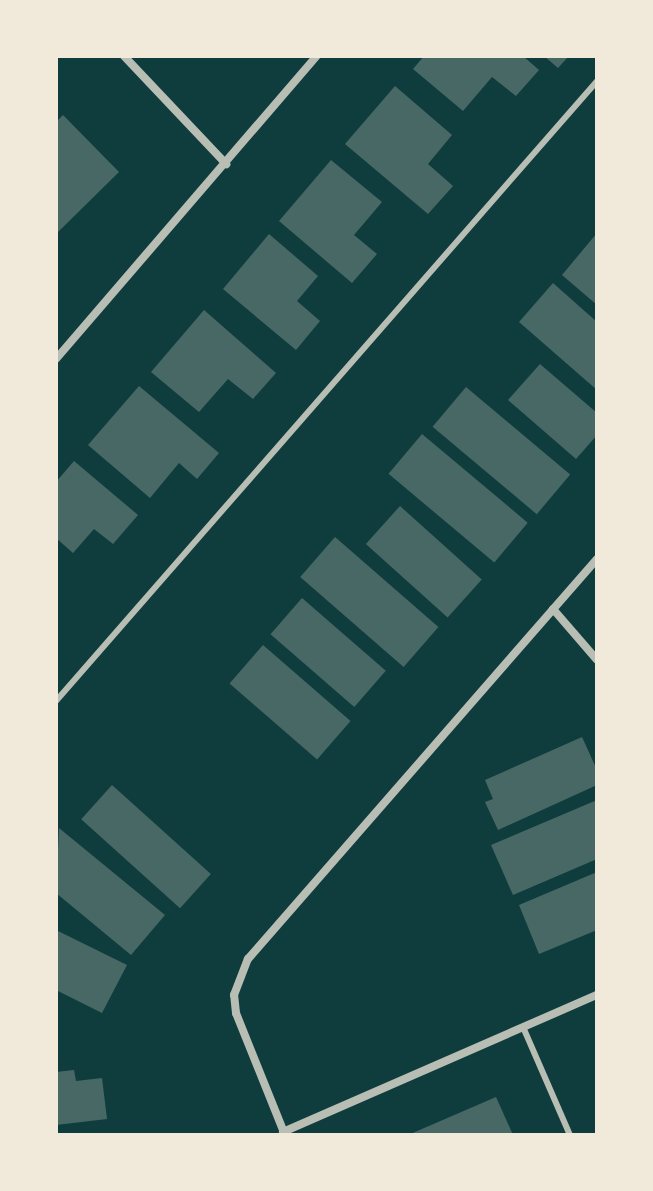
<!DOCTYPE html>
<style>
body{margin:0}
#map{position:relative;width:653px;height:1191px;overflow:hidden;background:#0f3d3e;font-family:"Exo 2",sans-serif}
div>[style]{position:absolute}
[style*='--x']{left:calc(var(--x)*1px);top:calc(var(--y)*1px);width:calc(var(--w)*1px);rotate:calc(var(--a)*1deg)}
.building>*{inset:0;background:#486865;transform-origin:0 0}
.service>*{height:6px;margin:-3px;padding:0 3px;transform-origin:3px;border-radius:3px;background:#b8beb3}
.minor>*{height:8px;margin:-4px;padding:0 4px;transform-origin:4px;border-radius:4px;background:#b8beb3}
span{translate:-50% -50%;white-space:nowrap;text-align:center;line-height:1.15;-webkit-text-stroke:6px #f1e9da;paint-order:stroke}
.frame{position:absolute;inset:0;border:58px solid #f1e9da;pointer-events:none}
</style>
<div id="map">
<div class="building">
<i style="clip-path:polygon(424px 56px,523px 56px,539px 70px,516px 96px,492px 77px,463px 111px,413px 69px)"></i>
<i style="clip-path:polygon(544px 56px,569px 56px,558px 68px)"></i>
<i style="clip-path:polygon(395px 86px,452px 135px,428px 164px,453px 186px,428px 214px,345px 144px)"></i>
<i style="clip-path:polygon(63px 115px,119px 172px,56px 234px,56px 122px)"></i>
<i style="clip-path:polygon(331px 160px,382px 202px,354px 235px,377px 254px,352px 283px,279px 221px)"></i>
<i style="clip-path:polygon(597px 233px,597px 305px,562px 275px)"></i>
<i style="clip-path:polygon(269px 234px,318px 276px,297px 301px,320px 321px,296px 350px,223px 289px)"></i>
<i style="clip-path:polygon(553px 283px,597px 322px,597px 390px,519px 322px)"></i>
<i style="clip-path:polygon(204px 310px,276px 373px,253px 399px,228px 379px,199px 412px,151px 372px)"></i>
<i style="clip-path:polygon(540px 364px,597px 413px,597px 435px,576px 459px,508px 400px)"></i>
<i style="clip-path:polygon(139px 386px,219px 453px,197px 479px,179px 463px,150px 498px,88px 445px)"></i>
<i style="left:466px;top:387px;width:136px;height:52px;rotate:40deg"></i>
<i style="left:422px;top:434px;width:138px;height:52px;rotate:40deg"></i>
<i style="clip-path:polygon(74px 461px,138px 515px,113px 544px,94px 529px,73px 553px,56px 538px,56px 482px)"></i>
<i style="left:400px;top:506px;width:110px;height:51px;rotate:42deg"></i>
<i style="left:335px;top:537px;width:137px;height:53px;rotate:41deg"></i>
<i style="left:302px;top:598px;width:111px;height:48px;rotate:41deg"></i>
<i style="left:263px;top:645px;width:116px;height:51px;rotate:41deg"></i>
<i style="clip-path:polygon(582px 737px,597px 770px,597px 785px,498px 830px,485px 802px,493px 799px,485px 780px)"></i>
<i style="left:112px;top:785px;width:133px;height:46px;rotate:42deg"></i>
<i style="clip-path:polygon(597px 800px,597px 859px,513px 895px,491px 845px)"></i>
<i style="clip-path:polygon(59px 828px,165px 915px,131px 955px,56px 893px)"></i>
<i style="clip-path:polygon(597px 872px,597px 930px,539px 954px,519px 905px)"></i>
<i style="clip-path:polygon(56px 930px,127px 965px,102px 1013px,56px 990px)"></i>
<i style="clip-path:polygon(74px 1070px,76px 1081px,102px 1078px,107px 1119px,56px 1125px,56px 1072px)"></i>
<i style="clip-path:polygon(496px 1097px,513px 1135px,408px 1135px)"></i>
</div>
<div class="service">
<i style="--x:56;--y:701;--w:823;--a:-48.89"></i>
<i style="--x:523;--y:1027;--w:118;--a:66.5"></i>
</div>
<div class="minor">
<i style="--x:124;--y:56;--w:149;--a:46.6"></i>
<i style="--x:56;--y:359;--w:400;--a:-49.3"></i>
<i style="--x:553;--y:609;--w:67;--a:49.2"></i>
<i style="--x:283;--y:1132;--w:343;--a:-23.6"></i>
<i style="--x:285;--y:1135;--w:131;--a:-111.9"></i>
<i style="--x:236;--y:1013;--w:18;--a:-96"></i>
<i style="--x:234;--y:995;--w:39;--a:-69"></i>
<i style="--x:248;--y:959;--w:531;--a:-48.9"></i>
</div>
<div class="frame"></div>
</div>
